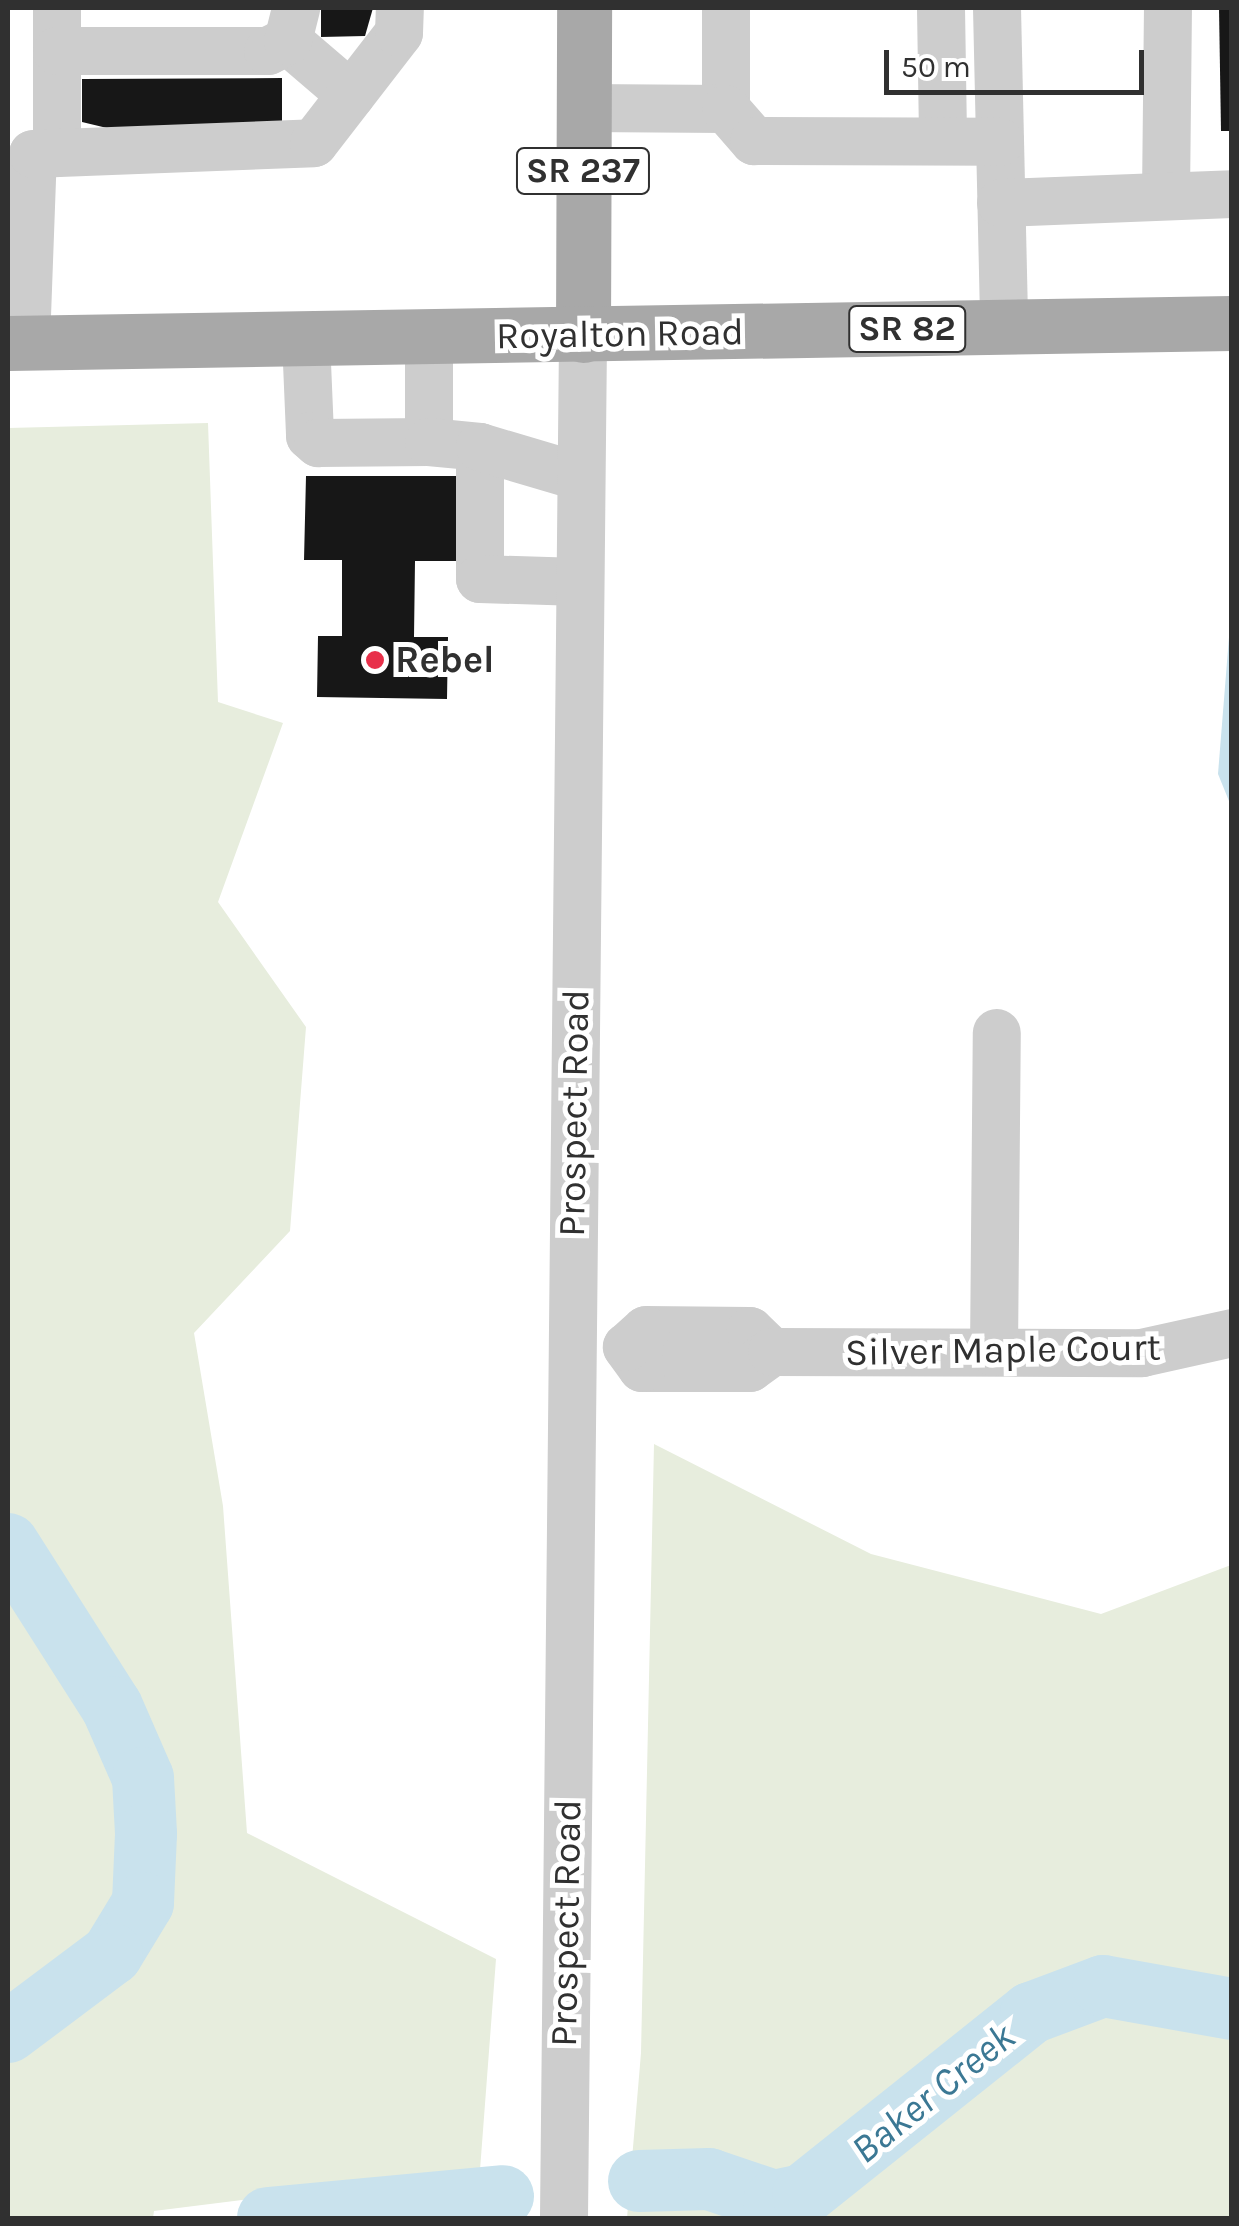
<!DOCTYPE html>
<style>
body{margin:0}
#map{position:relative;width:1239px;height:2226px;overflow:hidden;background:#fff;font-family:Karla,sans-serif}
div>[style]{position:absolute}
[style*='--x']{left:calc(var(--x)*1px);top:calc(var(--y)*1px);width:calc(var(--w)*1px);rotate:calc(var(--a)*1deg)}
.green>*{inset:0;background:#e7eddd}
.water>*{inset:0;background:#c9e2ed}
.river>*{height:62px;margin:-31px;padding:0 31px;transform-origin:31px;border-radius:31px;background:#c9e2ed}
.building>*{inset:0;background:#171717}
.minor>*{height:48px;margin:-24px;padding:0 24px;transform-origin:24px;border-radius:24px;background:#cdcdcd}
.major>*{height:55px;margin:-27.5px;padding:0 27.5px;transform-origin:27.5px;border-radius:27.5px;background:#a8a8a8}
.dots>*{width:28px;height:28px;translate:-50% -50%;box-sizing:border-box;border:5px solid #fff;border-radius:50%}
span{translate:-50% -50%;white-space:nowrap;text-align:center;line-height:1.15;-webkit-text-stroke:10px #fff;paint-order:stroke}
.shield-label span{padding:2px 8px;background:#fff;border:2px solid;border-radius:8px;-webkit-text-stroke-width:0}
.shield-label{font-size:35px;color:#303030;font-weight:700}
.street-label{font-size:38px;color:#303030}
.poi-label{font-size:38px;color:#303030;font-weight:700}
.left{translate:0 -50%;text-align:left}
.water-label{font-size:40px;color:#3b7894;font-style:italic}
.frame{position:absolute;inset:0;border:10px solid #303030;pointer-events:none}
.scale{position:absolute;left:884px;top:50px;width:260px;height:45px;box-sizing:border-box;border:5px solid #303030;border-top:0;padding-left:12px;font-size:30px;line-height:35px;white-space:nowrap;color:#303030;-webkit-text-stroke:8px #fff;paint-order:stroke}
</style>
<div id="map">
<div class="green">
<i style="clip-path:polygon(208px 423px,218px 702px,283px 723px,218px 902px,306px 1027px,290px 1231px,194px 1333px,223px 1506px,247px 1833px,496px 1959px,480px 2170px,154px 2211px,153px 2218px,8px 2218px,8px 428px)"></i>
<i style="clip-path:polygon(654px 1444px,871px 1554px,1101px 1614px,1231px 1565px,1231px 2218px,627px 2218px,641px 2053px)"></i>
</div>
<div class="water">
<i style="clip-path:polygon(1231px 612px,1231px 806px,1218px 774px)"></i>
</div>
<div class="river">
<i style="--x:8;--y:1544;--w:193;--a:57.5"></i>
<i style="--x:112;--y:1707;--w:77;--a:66.4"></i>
<i style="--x:143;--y:1778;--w:56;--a:86.9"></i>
<i style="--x:146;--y:1834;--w:69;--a:92.5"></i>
<i style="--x:143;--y:1903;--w:60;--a:121.3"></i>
<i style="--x:112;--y:1954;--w:130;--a:143.1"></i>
<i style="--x:639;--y:2181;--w:70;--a:-1.6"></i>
<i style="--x:709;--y:2179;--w:69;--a:18.7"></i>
<i style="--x:774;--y:2201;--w:30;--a:-12"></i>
<i style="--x:803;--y:2195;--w:292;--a:-38.6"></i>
<i style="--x:1031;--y:2013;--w:77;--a:-20.6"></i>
<i style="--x:1103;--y:1986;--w:131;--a:10.1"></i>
<i style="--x:268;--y:2218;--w:236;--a:-5.3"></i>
</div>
<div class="building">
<i style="clip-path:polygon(321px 8px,373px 8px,365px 36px,321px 37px)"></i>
<i style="clip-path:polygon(1219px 8px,1232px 8px,1232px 131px,1221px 131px)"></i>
<i style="clip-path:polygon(282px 78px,282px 122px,132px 134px,82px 122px,82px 79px)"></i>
<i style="clip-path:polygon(306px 476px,457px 476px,457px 561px,415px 561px,414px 637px,448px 637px,447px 699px,317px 697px,318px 636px,342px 636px,342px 560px,304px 560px)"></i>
</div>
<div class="minor">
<i style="--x:57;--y:8;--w:145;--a:90"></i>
<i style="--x:726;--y:8;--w:101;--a:90"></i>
<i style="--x:941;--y:8;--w:133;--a:89.1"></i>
<i style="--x:997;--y:8;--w:319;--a:88.7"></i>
<i style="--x:288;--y:41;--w:83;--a:40.6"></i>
<i style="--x:57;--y:51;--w:211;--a:0"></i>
<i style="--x:268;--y:51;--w:22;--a:-27"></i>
<i style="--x:288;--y:41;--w:34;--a:-76"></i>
<i style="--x:584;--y:108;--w:142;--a:0.4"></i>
<i style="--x:726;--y:109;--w:43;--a:48.8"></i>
<i style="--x:754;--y:141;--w:246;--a:0.2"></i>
<i style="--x:1166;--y:196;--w:188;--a:-89.4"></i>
<i style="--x:1001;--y:203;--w:231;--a:-2.2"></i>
<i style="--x:306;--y:339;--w:97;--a:87.6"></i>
<i style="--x:310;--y:436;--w:11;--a:41"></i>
<i style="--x:318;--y:443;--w:111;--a:-0.5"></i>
<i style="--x:429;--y:442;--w:104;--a:-90"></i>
<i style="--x:26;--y:343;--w:189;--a:-87.9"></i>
<i style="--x:33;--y:154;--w:281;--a:-2.2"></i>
<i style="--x:314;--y:143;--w:139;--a:-52.3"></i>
<i style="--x:399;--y:33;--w:25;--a:-88"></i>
<i style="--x:429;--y:442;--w:51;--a:5.6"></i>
<i style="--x:480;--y:447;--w:132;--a:90"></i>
<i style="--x:480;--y:579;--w:100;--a:1.7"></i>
<i style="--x:480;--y:447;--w:101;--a:16.6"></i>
<i style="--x:646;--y:1330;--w:104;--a:0.6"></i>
<i style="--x:750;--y:1331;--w:30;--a:44"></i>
<i style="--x:772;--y:1352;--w:27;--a:144"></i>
<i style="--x:750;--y:1368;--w:108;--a:180"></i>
<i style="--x:642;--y:1368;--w:26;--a:-126"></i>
<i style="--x:627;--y:1347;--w:25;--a:-42"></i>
<i style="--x:772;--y:1352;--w:370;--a:0.2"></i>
<i style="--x:1142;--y:1353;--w:92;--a:-12.5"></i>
<i style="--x:994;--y:1352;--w:319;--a:-89.5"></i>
<i style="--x:564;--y:2218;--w:1883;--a:-89.42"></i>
</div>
<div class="major">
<i style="--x:583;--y:335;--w:327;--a:-89.8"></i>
<i style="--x:8;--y:343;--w:1224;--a:-0.94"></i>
</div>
<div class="dots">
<i style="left:375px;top:660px;background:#e8304a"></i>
</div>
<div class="shield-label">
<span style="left:583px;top:171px">SR 237</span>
<span style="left:907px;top:329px">SR 82</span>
</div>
<div class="street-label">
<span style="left:620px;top:334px;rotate:-1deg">Royalton Road</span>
<span style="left:574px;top:1113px;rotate:-89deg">Prospect Road</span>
<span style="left:1003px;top:1350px;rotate:-1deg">Silver Maple Court</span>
<span style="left:566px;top:1923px;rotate:-89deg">Prospect Road</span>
</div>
<div class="poi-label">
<span class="left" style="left:395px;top:660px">Rebel</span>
</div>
<div class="water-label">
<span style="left:933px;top:2093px;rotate:-39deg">Baker Creek</span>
</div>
<div class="frame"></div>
<div class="scale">50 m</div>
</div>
